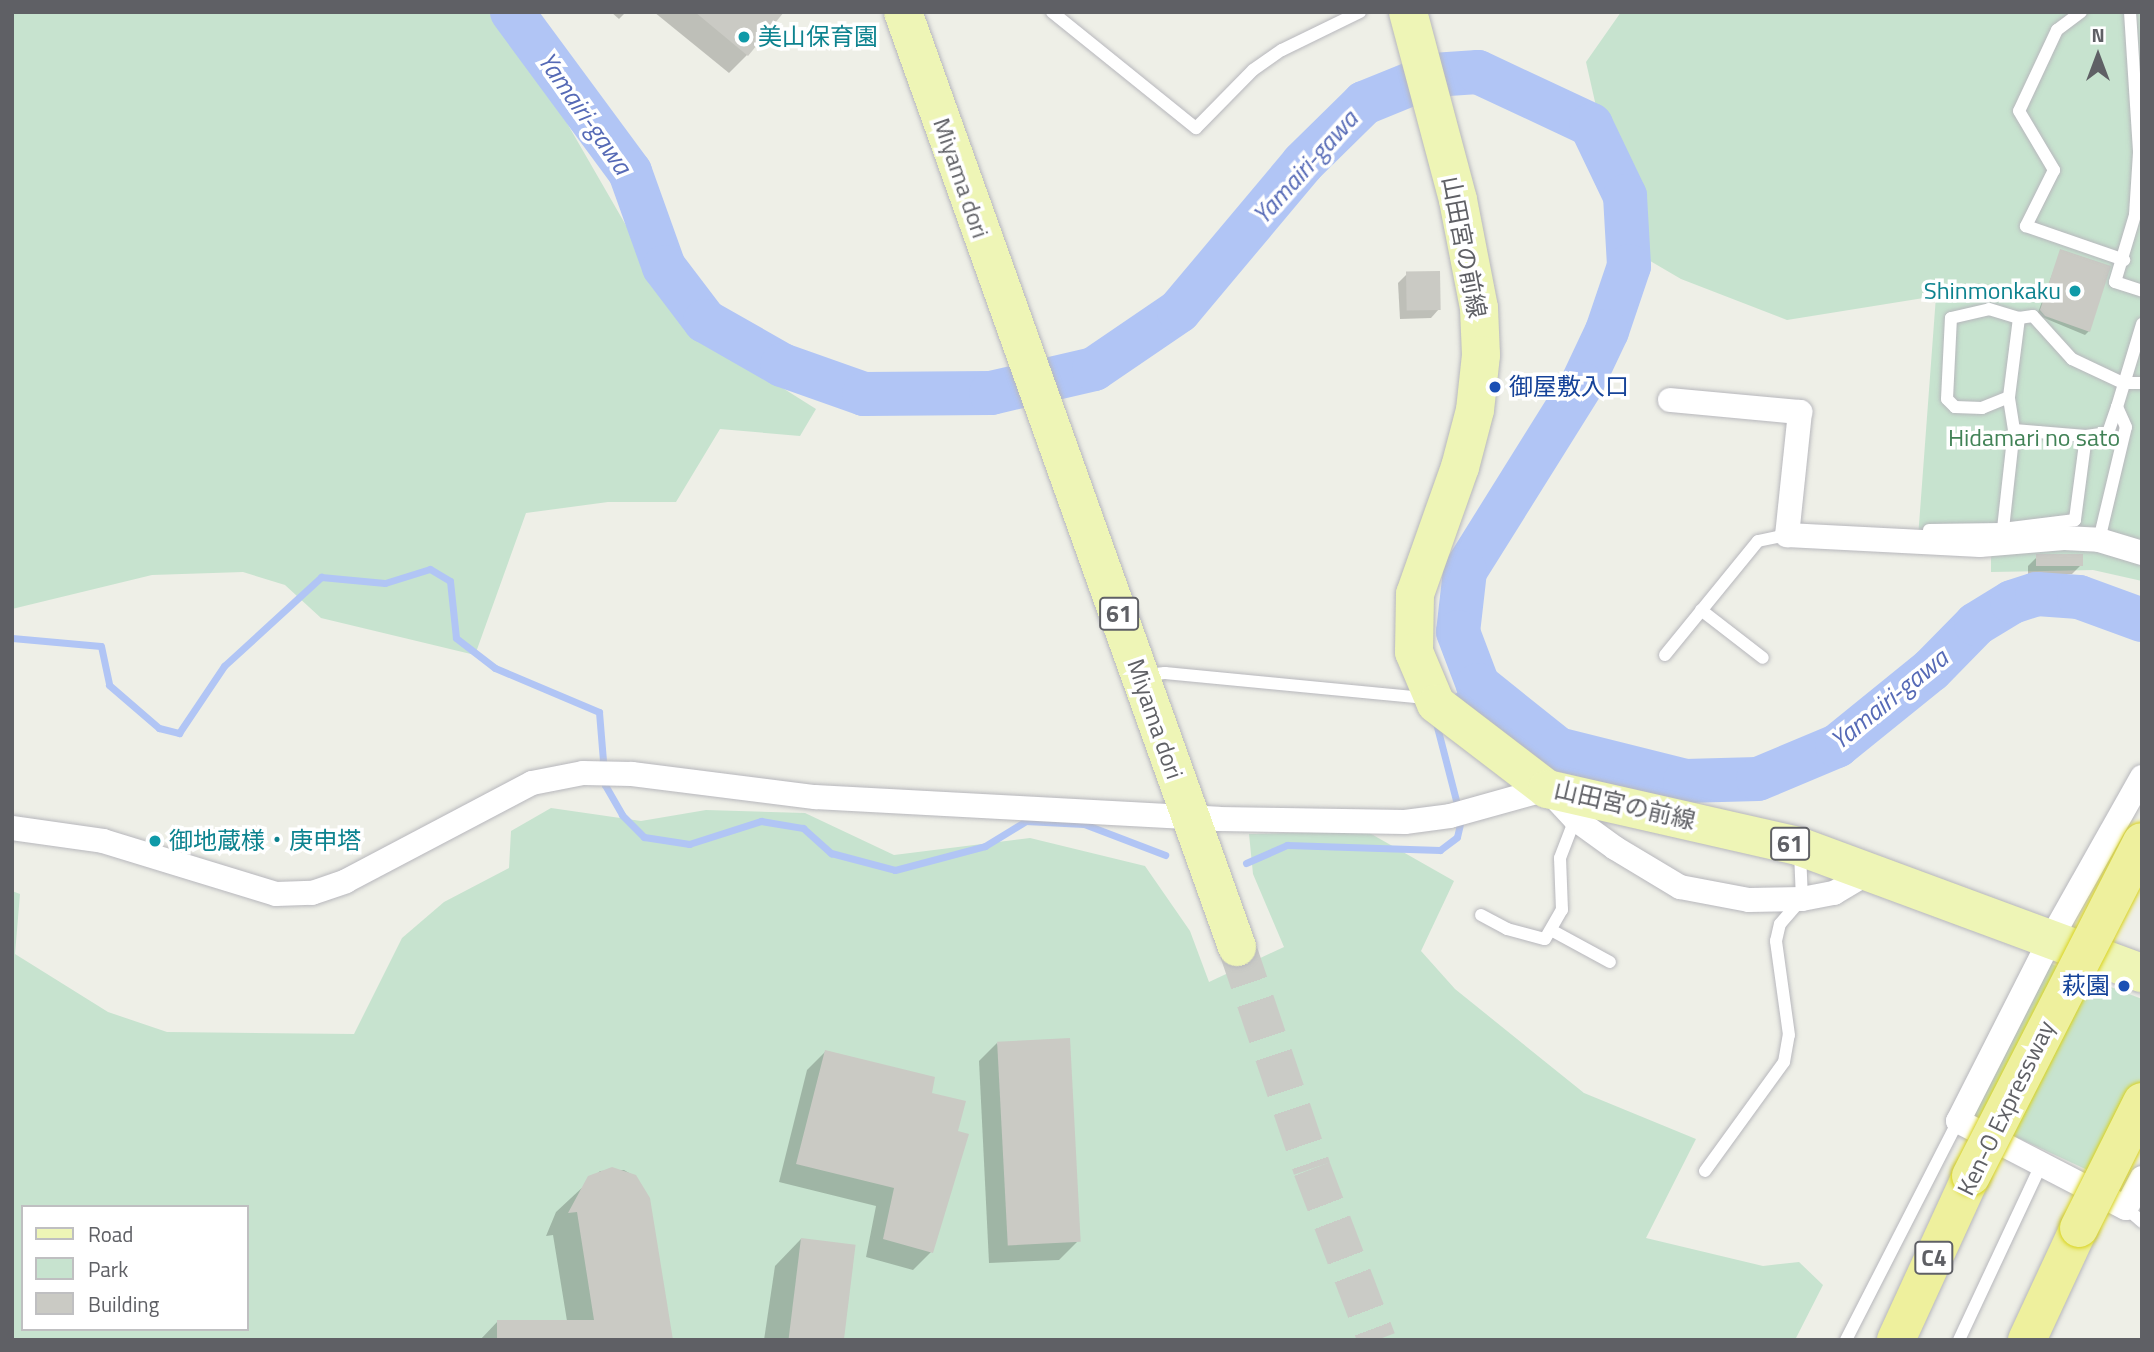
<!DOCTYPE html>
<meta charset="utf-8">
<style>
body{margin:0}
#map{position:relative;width:2154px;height:1352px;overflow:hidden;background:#eeefe7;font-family:"Titillium Web","Noto Sans JP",sans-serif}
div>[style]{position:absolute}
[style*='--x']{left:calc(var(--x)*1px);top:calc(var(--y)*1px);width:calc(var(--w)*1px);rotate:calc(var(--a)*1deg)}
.green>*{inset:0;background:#c7e3cf}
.shadow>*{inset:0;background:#0003}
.stream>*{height:7px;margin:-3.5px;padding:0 3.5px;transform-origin:3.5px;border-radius:3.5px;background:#b1c5f5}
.river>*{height:44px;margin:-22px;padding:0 22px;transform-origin:22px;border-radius:22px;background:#b1c5f5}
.building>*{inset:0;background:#cacac4;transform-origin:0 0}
.primary-tunnel>*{height:38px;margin-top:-19px;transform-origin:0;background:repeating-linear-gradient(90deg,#cacbc6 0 38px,transparent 0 57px)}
.roads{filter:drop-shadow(0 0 2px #b7b7bc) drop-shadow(0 0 2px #b7b7bc)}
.lane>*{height:12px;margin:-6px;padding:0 6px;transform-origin:6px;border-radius:6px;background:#fff}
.street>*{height:24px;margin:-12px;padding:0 12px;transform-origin:12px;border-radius:12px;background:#fff}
.primary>*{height:38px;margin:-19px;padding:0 19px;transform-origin:19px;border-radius:19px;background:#eef5b6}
.highway>*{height:38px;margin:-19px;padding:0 19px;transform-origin:19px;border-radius:19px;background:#eef09d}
.bridges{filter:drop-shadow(0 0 2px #d9d31d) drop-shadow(0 0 2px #d9d31d)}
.highway-bridge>*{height:38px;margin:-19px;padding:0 19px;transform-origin:19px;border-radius:19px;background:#eef09d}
.dots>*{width:19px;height:19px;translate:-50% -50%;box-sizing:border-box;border:4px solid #fff;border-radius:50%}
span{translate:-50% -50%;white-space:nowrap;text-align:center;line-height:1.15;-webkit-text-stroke:7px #fff;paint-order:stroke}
.shield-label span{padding:2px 5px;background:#fff;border:2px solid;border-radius:5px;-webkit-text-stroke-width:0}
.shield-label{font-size:23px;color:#5f6065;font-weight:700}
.culture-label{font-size:24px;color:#0d838f}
.left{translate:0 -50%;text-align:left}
.right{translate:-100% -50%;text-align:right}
.street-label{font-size:24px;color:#5f6065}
.transit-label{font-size:24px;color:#164399}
.park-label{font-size:24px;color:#418256}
.water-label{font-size:26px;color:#566ab6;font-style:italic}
.frame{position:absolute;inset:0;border:14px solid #5f6065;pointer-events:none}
.legend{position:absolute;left:21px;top:1205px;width:228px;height:126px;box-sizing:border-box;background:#fff;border:2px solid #bfbfc1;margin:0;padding:9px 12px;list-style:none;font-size:21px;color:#5f6065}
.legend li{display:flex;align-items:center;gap:14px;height:35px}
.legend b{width:35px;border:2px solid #bfbfc1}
.north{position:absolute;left:2063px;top:21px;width:70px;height:70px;-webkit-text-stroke:5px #fff;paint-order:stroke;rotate:0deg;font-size:19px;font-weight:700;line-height:28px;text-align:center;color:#5f6065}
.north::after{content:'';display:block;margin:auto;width:24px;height:32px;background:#5f6065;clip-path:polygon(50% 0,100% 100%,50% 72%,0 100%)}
</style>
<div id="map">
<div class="green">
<i style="clip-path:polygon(12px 12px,503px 12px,684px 326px,816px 409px,800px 436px,720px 429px,676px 502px,608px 502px,526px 513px,475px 655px,321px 618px,285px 585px,243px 572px,152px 575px,12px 609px)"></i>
<i style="clip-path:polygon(1621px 12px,2142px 12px,2142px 581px,2093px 570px,1991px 572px,1991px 539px,1918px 538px,1936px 296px,1787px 320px,1681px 279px,1628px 248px,1586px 62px)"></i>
<i style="clip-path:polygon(evenodd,551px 808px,641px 821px,706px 810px,805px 813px,894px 855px,1030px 838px,1145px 866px,1190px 931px,1209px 982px,1284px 947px,1253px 874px,1249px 834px,1366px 831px,1454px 881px,1421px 951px,1455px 989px,1584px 1093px,1696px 1139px,1646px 1238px,1763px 1266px,1799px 1262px,1823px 1285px,1795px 1340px,12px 1340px,12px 891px,20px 894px,15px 954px,108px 1012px,167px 1032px,354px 1034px,402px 938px,444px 902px,509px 868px,511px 831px,551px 808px,23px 1207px,247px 1207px,247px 1329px,23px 1329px,23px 1207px)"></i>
<i style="clip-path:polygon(2046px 962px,2142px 999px,2142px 1087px,2096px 1174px,1971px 1116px)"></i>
</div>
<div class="shadow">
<i style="clip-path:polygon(611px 12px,626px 12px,619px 19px)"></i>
<i style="clip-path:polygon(654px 12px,771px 12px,747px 55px,729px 73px)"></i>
<i style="clip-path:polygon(2061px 251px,2089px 331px,2085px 335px,2037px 315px)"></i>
<i style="clip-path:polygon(1407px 274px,1439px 309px,1431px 318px,1400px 319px,1398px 283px)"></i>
<i style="clip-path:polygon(2037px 557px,2081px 565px,2072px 574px,2028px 574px,2028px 566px)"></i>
<i style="clip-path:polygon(997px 1043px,1077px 1242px,1059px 1260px,989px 1263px,979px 1061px)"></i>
<i style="clip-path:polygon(825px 1052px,930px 1094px,931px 1252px,913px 1270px,866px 1257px,876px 1206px,779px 1182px,807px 1070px)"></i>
<i style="clip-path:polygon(624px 1170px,634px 1176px,671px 1340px,480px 1340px,498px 1321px,567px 1321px,553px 1235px,546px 1236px,556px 1212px,600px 1171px)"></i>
<i style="clip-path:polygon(801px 1239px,840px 1340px,764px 1340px,775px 1266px)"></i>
</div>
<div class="stream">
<i style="--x:12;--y:638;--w:89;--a:5.1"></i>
<i style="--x:101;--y:646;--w:40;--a:78"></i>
<i style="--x:109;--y:685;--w:66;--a:40.7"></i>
<i style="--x:159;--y:728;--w:21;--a:14"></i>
<i style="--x:179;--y:733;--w:81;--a:-56.1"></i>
<i style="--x:224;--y:666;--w:132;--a:-42.5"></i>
<i style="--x:321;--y:577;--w:64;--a:5.4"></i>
<i style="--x:385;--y:583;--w:47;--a:-17.3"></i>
<i style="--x:430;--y:569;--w:23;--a:31"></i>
<i style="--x:450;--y:581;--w:57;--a:84"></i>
<i style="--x:456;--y:638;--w:49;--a:37.6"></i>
<i style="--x:495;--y:668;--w:113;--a:22.9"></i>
<i style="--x:599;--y:712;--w:73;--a:85.3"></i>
<i style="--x:605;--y:785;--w:34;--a:60"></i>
<i style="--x:622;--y:815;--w:31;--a:45"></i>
<i style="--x:644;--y:837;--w:46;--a:8.8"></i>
<i style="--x:689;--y:844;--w:76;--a:-17.7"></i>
<i style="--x:761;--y:821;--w:43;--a:9.5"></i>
<i style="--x:803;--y:828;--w:38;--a:42"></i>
<i style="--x:831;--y:853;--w:66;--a:14.9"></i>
<i style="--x:895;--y:870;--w:93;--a:-14.9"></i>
<i style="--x:985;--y:846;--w:48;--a:-31.4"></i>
<i style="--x:1026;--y:821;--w:58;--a:3"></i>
<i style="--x:1084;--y:824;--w:87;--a:20.9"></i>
<i style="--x:1451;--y:699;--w:30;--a:-27"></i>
<i style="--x:1435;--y:719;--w:92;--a:75.5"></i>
<i style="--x:1246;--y:863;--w:45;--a:-23.7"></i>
<i style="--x:1287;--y:845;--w:153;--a:1.9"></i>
<i style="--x:1440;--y:850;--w:21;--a:-37"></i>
<i style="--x:1457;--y:837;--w:17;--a:-77"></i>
</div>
<div class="river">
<i style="--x:512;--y:12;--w:199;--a:53.6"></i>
<i style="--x:630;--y:172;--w:101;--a:70.3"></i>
<i style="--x:664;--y:267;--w:68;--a:52.8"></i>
<i style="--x:705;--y:321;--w:89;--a:29.7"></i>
<i style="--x:782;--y:365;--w:87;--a:19.5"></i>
<i style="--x:864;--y:394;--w:127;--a:-0.5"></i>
<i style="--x:991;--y:393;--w:106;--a:-13.1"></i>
<i style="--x:1094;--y:369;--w:103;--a:-34.3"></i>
<i style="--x:1179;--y:311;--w:193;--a:-50"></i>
<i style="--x:1303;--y:163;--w:86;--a:-44.5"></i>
<i style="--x:1364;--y:103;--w:74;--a:-22.1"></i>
<i style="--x:1433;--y:75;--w:45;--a:-3.8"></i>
<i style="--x:1478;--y:72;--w:125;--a:25.1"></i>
<i style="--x:1591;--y:125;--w:79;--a:64.4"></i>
<i style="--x:1625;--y:196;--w:70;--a:86.7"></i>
<i style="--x:1629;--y:266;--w:69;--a:108.7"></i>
<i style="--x:1607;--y:331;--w:59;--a:115.3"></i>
<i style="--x:1582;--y:384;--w:221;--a:122"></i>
<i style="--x:1465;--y:571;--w:61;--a:96.5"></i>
<i style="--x:1458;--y:632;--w:57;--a:69.3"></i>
<i style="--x:1478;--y:685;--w:102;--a:38.7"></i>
<i style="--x:1558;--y:749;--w:131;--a:14.1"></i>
<i style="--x:1685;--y:781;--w:73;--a:-1.6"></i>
<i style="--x:1758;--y:779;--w:86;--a:-22.7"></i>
<i style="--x:1837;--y:746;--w:121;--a:-39"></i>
<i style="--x:1931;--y:670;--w:64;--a:-45.6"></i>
<i style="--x:1976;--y:624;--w:42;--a:-31.4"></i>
<i style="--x:2012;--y:602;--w:26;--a:-18"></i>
<i style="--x:2037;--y:594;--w:42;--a:4.1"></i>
<i style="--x:2079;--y:597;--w:67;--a:20.1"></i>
</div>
<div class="building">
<i style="clip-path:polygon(695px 12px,784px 12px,748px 56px)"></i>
<i style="clip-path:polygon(2060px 249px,2111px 266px,2090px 332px,2045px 316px,2040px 310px)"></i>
<i style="left:1440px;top:271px;width:39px;height:34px;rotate:89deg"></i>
<i style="left:2083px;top:554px;width:12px;height:47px;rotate:90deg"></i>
<i style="left:1070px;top:1038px;width:204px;height:73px;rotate:87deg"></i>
<i style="clip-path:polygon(825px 1050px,935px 1077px,932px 1093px,966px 1101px,958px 1131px,969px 1134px,933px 1253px,883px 1239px,894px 1188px,796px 1164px)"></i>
<i style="clip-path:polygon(612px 1167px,636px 1175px,650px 1198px,673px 1340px,497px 1340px,497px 1320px,594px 1320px,577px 1212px,568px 1213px,588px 1176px)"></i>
<i style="left:801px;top:1238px;width:55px;height:103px;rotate:7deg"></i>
</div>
<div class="primary-tunnel">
<i style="--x:1237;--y:947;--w:234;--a:71.3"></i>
<i style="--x:1312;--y:1169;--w:183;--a:69.2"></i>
</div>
<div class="roads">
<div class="lane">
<i style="--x:1052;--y:12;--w:185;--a:38.9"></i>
<i style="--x:1196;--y:128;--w:81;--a:-45.5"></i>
<i style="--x:1253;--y:70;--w:35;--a:-35"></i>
<i style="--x:1282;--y:50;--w:87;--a:-26"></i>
<i style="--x:2081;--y:12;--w:30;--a:143"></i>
<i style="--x:2057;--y:30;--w:89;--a:115.1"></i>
<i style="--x:2019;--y:111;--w:69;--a:59.3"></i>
<i style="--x:2054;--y:170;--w:63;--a:116.6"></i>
<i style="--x:2026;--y:226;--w:104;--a:19.1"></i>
<i style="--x:2130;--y:12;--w:141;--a:86.3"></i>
<i style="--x:2139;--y:153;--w:62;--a:93.7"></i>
<i style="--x:2135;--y:215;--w:70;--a:106.6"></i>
<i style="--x:2115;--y:282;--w:28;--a:18"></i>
<i style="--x:2009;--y:397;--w:80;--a:-82.8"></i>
<i style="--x:2014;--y:430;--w:72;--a:4.8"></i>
<i style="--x:2086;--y:436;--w:85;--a:97.5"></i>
<i style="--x:2075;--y:520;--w:73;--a:172.9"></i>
<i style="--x:2003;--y:529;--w:100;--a:-83.7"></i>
<i style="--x:2014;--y:430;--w:33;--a:-99"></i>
<i style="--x:2009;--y:397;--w:29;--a:158"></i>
<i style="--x:1982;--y:408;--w:27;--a:-178"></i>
<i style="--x:1955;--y:407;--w:11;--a:-135"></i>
<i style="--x:1947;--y:399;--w:81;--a:-87.2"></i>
<i style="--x:1951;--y:318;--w:39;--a:-13"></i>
<i style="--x:1989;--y:309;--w:31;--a:17"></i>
<i style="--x:2019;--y:318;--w:14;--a:-8"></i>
<i style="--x:2033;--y:316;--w:58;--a:47.8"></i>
<i style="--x:2072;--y:359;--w:56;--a:25.2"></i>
<i style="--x:2123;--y:383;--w:19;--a:0"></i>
<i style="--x:2086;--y:436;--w:22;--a:-8"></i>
<i style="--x:2108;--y:433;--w:28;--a:-71"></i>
<i style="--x:1929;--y:530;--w:74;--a:-0.8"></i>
<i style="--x:2099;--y:540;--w:116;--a:-76.6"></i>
<i style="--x:2126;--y:427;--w:22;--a:-114"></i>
<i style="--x:2117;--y:407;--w:87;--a:-73.2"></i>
<i style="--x:1701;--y:610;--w:78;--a:37.7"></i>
<i style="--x:1665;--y:655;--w:147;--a:-50.8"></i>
<i style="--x:1758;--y:541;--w:30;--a:-12"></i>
<i style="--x:1145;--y:675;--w:20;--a:-6"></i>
<i style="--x:1165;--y:673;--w:262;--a:5.5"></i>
<i style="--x:1481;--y:915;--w:30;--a:28"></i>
<i style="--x:1507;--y:929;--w:39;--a:15"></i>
<i style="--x:1545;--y:939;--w:34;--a:-60"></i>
<i style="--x:1562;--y:910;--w:52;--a:-92.2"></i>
<i style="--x:1560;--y:858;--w:42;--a:-69"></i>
<i style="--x:1551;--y:930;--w:67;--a:28.5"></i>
<i style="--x:1705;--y:1171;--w:135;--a:-54.1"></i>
<i style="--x:1784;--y:1062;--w:27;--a:-80"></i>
<i style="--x:1789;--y:1035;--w:95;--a:-97.9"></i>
<i style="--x:1776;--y:941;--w:17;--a:-77"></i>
<i style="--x:1780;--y:924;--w:33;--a:-49"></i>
<i style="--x:1802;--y:899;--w:46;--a:-92.5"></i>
<i style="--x:2126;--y:1208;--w:21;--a:41"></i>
<i style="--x:1846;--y:1340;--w:246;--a:-62.9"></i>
<i style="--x:1959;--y:1340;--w:195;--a:-64.9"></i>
</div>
<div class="street">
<i style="--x:1670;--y:400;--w:131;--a:5.3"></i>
<i style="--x:1800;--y:412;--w:124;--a:96"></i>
<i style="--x:1787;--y:535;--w:193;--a:3"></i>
<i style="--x:1980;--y:545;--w:84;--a:-4.8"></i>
<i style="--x:2064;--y:538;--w:35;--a:3"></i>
<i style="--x:2099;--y:540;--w:45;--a:16.8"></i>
<i style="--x:2142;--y:777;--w:187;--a:119.4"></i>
<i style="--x:2050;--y:940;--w:203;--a:116.9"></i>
<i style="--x:1958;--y:1121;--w:189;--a:27.4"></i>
<i style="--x:2126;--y:1208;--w:34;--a:-62"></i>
<i style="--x:12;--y:828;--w:92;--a:8.1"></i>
<i style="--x:103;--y:841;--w:181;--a:17"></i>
<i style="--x:276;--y:894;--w:36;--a:-2"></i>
<i style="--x:312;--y:893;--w:36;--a:-19"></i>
<i style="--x:346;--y:881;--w:210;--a:-27.8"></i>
<i style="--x:532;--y:783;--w:52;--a:-11.1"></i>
<i style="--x:583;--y:773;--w:49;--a:1.2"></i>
<i style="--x:632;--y:774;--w:184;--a:7.2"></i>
<i style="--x:815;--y:797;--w:404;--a:3.1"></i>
<i style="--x:1218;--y:819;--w:187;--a:0.9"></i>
<i style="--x:1405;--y:822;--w:45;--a:-7.6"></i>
<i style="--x:1450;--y:816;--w:101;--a:-15.6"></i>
<i style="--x:1547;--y:789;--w:41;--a:47"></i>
<i style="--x:1575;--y:819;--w:49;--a:35.9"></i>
<i style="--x:1615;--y:848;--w:76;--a:31"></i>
<i style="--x:1680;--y:887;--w:70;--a:10.7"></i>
<i style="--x:1749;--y:900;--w:53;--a:-1.1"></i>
<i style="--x:1802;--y:899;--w:33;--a:-11"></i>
<i style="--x:1834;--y:893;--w:43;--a:-30.7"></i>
</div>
<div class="primary">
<i style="--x:903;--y:12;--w:993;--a:70.34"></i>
<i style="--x:1408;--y:12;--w:195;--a:75.1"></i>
<i style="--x:1458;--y:200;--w:110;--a:79"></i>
<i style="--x:1479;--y:308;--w:47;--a:87.6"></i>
<i style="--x:1481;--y:355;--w:55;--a:96.2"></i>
<i style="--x:1475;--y:410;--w:59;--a:104.7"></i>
<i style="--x:1460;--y:467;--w:135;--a:109.5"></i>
<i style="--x:1415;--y:594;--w:58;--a:91"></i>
<i style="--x:1414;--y:652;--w:56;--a:67.1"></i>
<i style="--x:1436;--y:704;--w:140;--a:37.4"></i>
<i style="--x:1547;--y:789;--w:257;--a:12.8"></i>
<i style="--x:1798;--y:846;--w:367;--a:20.3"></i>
</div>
<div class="highway">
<i style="--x:1896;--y:1340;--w:180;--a:-65.4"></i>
<i style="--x:2027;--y:1340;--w:123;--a:-65.1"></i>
</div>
</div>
<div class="bridges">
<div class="highway-bridge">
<i style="--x:1971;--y:1176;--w:375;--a:-62.9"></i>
<i style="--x:2079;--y:1228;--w:141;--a:-63.4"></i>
</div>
</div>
<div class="dots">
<i style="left:744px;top:37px;background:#0f9aa8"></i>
<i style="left:2075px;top:291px;background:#0f9aa8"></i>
<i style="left:1495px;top:387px;background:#1a4fb4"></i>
<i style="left:155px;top:841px;background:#0f9aa8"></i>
<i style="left:2124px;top:986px;background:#1a4fb4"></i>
</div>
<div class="shield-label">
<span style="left:1119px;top:614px">61</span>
<span style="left:1790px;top:844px">61</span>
<span style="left:1934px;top:1258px">C4</span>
</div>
<div class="culture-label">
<span class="left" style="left:758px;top:37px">美山保育園</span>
<span class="right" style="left:2061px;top:291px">Shinmonkaku</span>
<span class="left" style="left:169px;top:841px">御地蔵様・庚申塔</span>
</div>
<div class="street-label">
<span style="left:961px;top:178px;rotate:71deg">Miyama dori</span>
<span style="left:1464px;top:247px;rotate:79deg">山田宮の前線</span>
<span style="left:1155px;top:719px;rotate:71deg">Miyama dori</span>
<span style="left:1625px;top:805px;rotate:13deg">山田宮の前線</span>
<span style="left:2006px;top:1108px;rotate:-64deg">Ken-O Expressway</span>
</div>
<div class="transit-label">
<span class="left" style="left:1509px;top:387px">御屋敷入口</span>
<span class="right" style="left:2110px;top:986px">萩園</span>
</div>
<div class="park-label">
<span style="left:2034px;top:438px">Hidamari no sato</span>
</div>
<div class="water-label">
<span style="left:585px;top:113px;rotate:55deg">Yamairi-gawa</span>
<span style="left:1305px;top:167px;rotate:-48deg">Yamairi-gawa</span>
<span style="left:1889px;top:699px;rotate:-39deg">Yamairi-gawa</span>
</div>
<div class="frame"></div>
<ul class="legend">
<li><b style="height:9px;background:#eef5b6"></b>Road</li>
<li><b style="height:19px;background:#c7e3cf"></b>Park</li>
<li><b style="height:19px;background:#cacac4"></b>Building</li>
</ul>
<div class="north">N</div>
</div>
